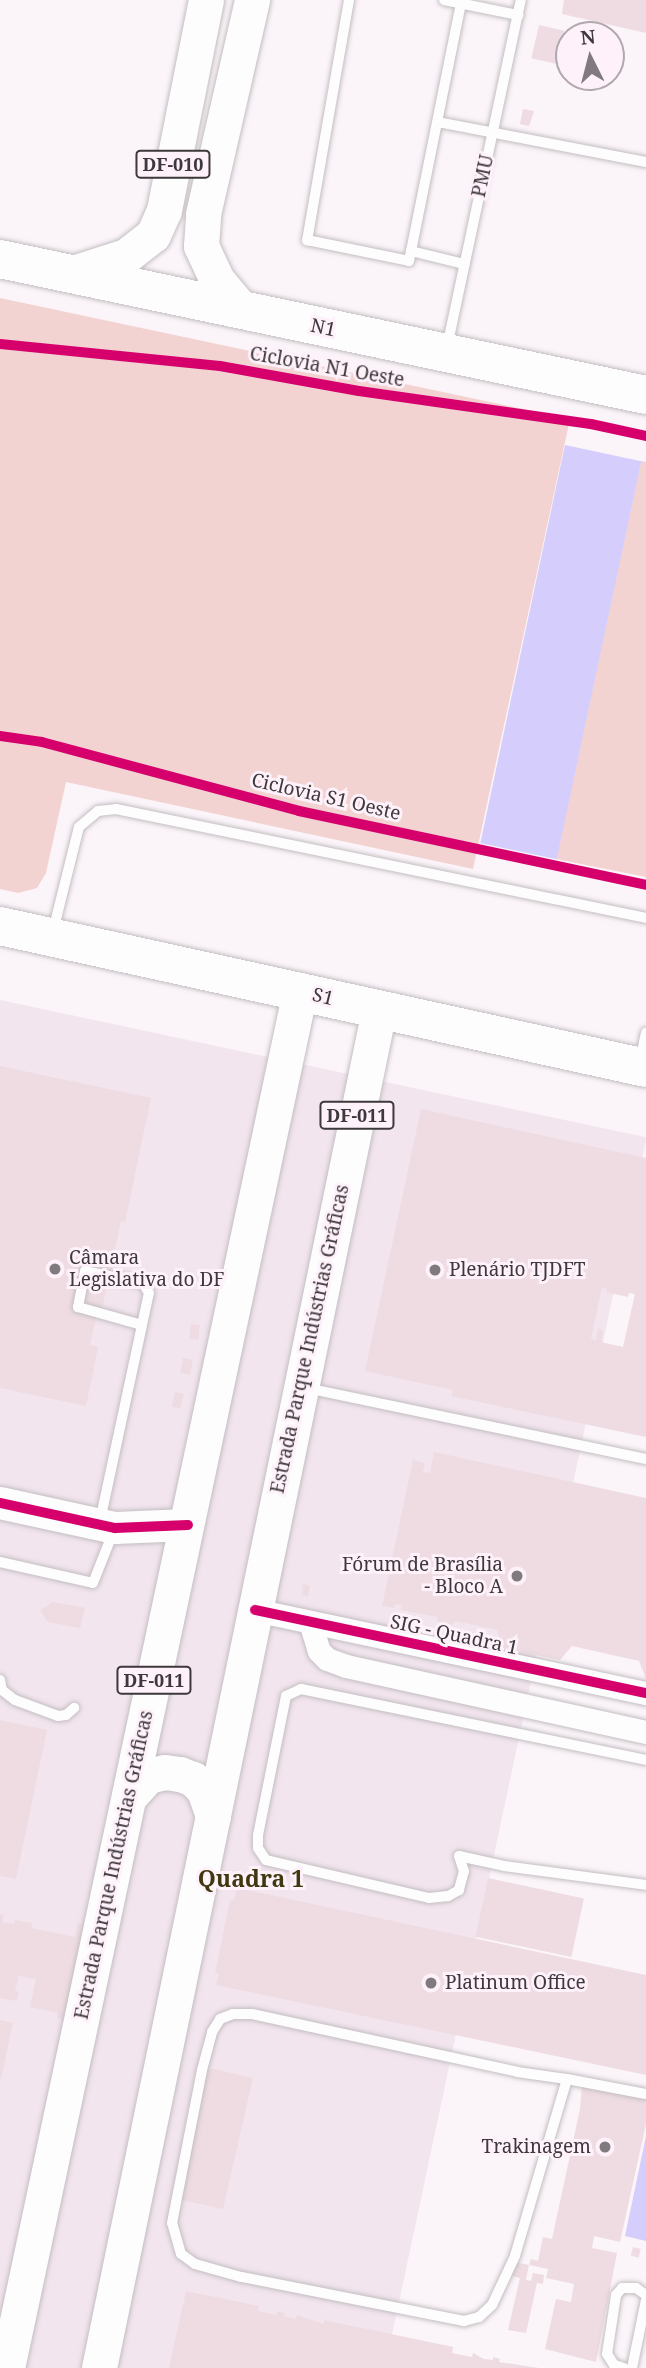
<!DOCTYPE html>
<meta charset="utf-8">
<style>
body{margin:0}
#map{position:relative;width:646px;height:2368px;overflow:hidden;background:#fbf4f9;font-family:"Noto Serif",serif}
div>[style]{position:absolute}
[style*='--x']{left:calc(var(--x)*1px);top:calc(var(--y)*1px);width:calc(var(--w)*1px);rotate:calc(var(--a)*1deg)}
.built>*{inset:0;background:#f2e5ee;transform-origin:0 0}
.green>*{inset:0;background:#f2d3d2}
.water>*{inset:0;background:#d5cefd;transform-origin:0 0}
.building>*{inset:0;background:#eedce2;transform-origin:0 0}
.roads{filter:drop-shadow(0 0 2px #c3bec1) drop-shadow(0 0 2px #c3bec1)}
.lane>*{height:10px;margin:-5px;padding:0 5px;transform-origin:5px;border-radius:5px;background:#fefdfe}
.street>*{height:23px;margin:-11.5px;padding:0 11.5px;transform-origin:11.5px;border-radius:11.5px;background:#fefdfe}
.secondary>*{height:32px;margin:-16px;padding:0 16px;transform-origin:16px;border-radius:16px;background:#fefdfe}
.primary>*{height:35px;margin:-17.5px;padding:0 17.5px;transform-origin:17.5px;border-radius:17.5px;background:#fefdfe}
.highway>*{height:38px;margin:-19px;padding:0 19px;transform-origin:19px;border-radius:19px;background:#fefdfe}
.cycleway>*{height:10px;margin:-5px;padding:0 5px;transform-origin:5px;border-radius:5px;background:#d6006c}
.dots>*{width:19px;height:19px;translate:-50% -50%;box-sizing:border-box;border:4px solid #fef1fa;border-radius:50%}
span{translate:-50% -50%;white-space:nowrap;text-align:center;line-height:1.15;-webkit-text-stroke:6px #fef1fa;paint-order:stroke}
.shield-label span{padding:2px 5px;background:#fef1fa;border:2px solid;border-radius:5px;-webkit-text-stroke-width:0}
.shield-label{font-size:18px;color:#3d383b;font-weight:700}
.street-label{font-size:19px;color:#3d383b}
.poi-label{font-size:19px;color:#3d383b}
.left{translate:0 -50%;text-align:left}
.right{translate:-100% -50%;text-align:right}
.quarter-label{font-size:23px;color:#40380e;font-weight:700}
.north{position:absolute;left:555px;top:21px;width:70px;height:70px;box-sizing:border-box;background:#fef1fa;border:2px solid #b1a7ae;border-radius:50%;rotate:354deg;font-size:19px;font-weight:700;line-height:28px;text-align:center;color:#3d383b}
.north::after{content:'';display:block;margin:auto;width:24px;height:32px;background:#807a7e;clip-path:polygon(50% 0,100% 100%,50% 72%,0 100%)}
</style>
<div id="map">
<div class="built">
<i style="left:0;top:1000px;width:661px;height:1368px;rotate:12deg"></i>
</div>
<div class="green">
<i style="clip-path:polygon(0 298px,570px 419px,473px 869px,66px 782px,46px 873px,37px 888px,18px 893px,0 889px)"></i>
<i style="clip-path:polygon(641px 461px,646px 462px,646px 877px,556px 859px)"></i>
</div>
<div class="water">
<i style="left:565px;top:445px;width:78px;height:407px;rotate:12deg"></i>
<i style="clip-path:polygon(646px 2136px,646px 2241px,625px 2236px)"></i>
</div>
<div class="building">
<i style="clip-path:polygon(564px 0,646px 0,646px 33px,562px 14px)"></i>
<i style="left:539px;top:25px;width:26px;height:34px;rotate:13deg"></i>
<i style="clip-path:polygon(523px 109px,534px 111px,529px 126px,520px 124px)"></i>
<i style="clip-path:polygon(0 1066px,151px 1098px,125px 1222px,121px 1221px,100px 1318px,96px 1317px,90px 1345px,98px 1347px,86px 1406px,0 1388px)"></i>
<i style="clip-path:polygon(evenodd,421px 1109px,646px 1158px,646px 1437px,451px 1396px,453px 1390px,365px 1371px,421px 1109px,602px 1287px,607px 1289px,606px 1292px,628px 1297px,629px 1293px,635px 1294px,623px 1347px,601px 1342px,603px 1331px,598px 1328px,596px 1340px,591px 1339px,602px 1287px)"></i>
<i style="left:191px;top:1324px;width:9px;height:15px;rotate:6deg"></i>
<i style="left:183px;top:1358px;width:10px;height:15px;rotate:11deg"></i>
<i style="left:175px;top:1392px;width:9px;height:15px;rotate:13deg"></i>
<i style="clip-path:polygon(434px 1452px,646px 1498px,646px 1679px,639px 1661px,572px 1646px,560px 1660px,503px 1648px,497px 1630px,455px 1621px,452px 1625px,438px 1622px,437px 1617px,401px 1610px,402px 1605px,395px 1604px,394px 1608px,382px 1606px,413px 1460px,425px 1463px,423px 1472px,430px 1473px)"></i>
<i style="clip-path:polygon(303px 1584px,310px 1586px,308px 1596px,302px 1595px)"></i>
<i style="clip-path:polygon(53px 1602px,85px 1608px,80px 1628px,48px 1622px,40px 1610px)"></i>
<i style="clip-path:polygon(0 1720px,47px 1730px,16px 1879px,0 1876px)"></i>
<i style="left:488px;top:1878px;width:98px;height:60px;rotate:12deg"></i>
<i style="clip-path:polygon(237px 1888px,646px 1975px,646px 2075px,216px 1985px,219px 1973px,215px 1973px,230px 1900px,234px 1900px)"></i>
<i style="clip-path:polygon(0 1914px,4px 1915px,2px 1922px,14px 1924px,15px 1920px,32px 1923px,32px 1928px,75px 1937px,78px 1923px,84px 1924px,64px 2020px,57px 2018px,58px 2013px,30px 2007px,36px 1979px,19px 1976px,15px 1991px,19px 1992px,17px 2001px,0 1998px)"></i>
<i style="clip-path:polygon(0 2020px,13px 2023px,1px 2079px,0 2079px)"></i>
<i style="clip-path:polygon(213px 2069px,253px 2078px,223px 2209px,178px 2199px,205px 2071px)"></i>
<i style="clip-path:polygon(582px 2085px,646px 2098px,646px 2124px,620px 2242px,594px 2236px,592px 2248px,617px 2253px,596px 2362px,545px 2349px,556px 2299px,571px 2302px,574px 2284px,546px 2278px,548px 2269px,529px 2265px,531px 2259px,538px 2261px,543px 2237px,552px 2239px,580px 2109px)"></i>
<i style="left:633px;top:2247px;width:8px;height:9px;rotate:14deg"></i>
<i style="clip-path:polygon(515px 2262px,529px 2265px,526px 2280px,531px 2281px,533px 2273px,544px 2275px,543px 2284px,537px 2283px,526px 2333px,508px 2330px,520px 2278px,512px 2276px)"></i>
<i style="clip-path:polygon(186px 2291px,259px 2306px,258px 2311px,277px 2315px,277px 2311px,285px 2313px,284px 2316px,296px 2319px,297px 2315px,324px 2324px,324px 2320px,453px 2347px,452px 2353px,472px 2357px,473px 2353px,484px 2359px,493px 2360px,493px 2357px,500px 2359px,499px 2362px,539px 2368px,169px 2368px)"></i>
</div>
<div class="roads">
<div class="lane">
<i style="--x:349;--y:0;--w:244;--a:99.9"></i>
<i style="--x:307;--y:240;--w:104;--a:11.6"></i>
<i style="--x:409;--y:261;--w:263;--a:-78.6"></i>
<i style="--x:444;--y:0;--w:76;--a:11.5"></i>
<i style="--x:438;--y:122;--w:212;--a:10.9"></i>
<i style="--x:411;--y:251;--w:55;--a:13.8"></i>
<i style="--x:447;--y:347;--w:355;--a:-78"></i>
<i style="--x:53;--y:931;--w:107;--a:-76"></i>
<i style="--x:79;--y:827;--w:25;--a:-40"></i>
<i style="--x:98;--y:811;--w:18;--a:-6"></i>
<i style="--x:116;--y:809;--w:541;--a:11.62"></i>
<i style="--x:640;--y:1061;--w:29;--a:-78"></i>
<i style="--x:306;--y:1388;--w:347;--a:11.8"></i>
<i style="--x:100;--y:1521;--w:233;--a:-77.9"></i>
<i style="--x:149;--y:1293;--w:12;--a:-121"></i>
<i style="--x:143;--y:1283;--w:59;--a:-168.3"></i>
<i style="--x:85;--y:1271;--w:37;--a:101"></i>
<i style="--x:78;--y:1307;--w:66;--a:15.7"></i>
<i style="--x:0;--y:1562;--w:95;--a:12.7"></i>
<i style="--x:93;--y:1583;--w:57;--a:-68.4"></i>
<i style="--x:0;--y:1680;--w:10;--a:79"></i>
<i style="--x:2;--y:1690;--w:16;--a:38"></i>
<i style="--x:15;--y:1700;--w:46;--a:20.4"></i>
<i style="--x:58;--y:1716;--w:8;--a:-7"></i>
<i style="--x:66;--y:1715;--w:11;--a:-41"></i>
<i style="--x:459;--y:1856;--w:16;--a:72"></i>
<i style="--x:464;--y:1871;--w:20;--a:105"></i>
<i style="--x:459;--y:1890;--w:13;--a:151"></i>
<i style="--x:448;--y:1896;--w:19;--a:174"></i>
<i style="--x:429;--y:1898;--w:167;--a:-166.9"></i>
<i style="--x:266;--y:1860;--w:14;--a:-124"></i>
<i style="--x:258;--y:1848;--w:13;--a:-90"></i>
<i style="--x:258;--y:1835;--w:142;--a:-78.6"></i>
<i style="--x:286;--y:1696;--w:17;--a:-25"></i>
<i style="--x:301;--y:1689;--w:352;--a:11.6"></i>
<i style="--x:459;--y:1856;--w:46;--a:12.5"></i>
<i style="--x:504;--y:1866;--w:143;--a:7.6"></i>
<i style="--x:567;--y:2079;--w:184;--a:106.4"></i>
<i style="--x:515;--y:2256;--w:54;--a:115.1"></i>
<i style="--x:492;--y:2305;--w:18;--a:137"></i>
<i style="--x:479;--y:2317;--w:16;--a:165"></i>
<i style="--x:464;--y:2321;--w:227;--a:-168.8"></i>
<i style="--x:241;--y:2277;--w:48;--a:-164.2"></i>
<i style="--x:195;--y:2264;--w:17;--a:-144"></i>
<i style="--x:181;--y:2254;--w:32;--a:-106"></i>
<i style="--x:172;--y:2223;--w:156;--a:-78.9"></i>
<i style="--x:202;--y:2070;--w:39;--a:-75"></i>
<i style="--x:212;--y:2032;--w:15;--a:-58"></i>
<i style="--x:220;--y:2019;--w:14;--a:-21"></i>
<i style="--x:233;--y:2014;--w:19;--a:0"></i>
<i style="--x:252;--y:2014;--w:271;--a:12.3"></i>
<i style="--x:517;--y:2072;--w:50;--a:8"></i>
<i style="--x:567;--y:2079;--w:80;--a:10.8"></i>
<i style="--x:624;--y:2368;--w:10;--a:-163"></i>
<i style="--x:614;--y:2365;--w:13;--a:-122"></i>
<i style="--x:607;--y:2354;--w:60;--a:-81.3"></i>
<i style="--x:616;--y:2295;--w:9;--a:-49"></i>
<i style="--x:622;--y:2288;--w:14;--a:0"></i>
<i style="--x:636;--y:2288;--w:12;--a:35"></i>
<i style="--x:632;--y:2368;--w:69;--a:-78.4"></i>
</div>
<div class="street">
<i style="--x:255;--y:1610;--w:400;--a:12"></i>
<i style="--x:310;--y:1622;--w:30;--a:73"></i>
<i style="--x:319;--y:1651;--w:11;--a:45"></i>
<i style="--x:327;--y:1659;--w:20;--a:20"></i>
<i style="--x:346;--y:1666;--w:307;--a:12.4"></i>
</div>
<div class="secondary">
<i style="--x:0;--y:1503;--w:118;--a:12.3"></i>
<i style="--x:115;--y:1528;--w:73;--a:-2.4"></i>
</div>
<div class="primary">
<i style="--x:70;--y:274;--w:59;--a:-17.8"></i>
<i style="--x:126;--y:256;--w:34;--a:-38"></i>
<i style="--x:153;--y:235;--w:27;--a:-66"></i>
<i style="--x:164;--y:210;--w:214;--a:-78.7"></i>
<i style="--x:243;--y:311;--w:40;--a:-130"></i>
<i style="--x:217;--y:280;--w:38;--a:-115"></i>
<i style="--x:201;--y:246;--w:32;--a:-86"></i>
<i style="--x:203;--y:214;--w:220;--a:-77.1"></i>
<i style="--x:129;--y:1797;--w:28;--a:-48"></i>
<i style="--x:148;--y:1776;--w:17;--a:-13"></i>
<i style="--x:165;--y:1772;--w:15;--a:8"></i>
<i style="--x:180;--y:1774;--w:14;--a:21"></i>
<i style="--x:193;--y:1779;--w:16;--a:45"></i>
<i style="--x:204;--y:1790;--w:28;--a:71"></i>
<i style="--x:7;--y:2368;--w:1408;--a:-77.99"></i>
<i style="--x:99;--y:2368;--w:1387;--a:-78.35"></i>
</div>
<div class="highway">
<i style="--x:0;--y:259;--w:660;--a:11.89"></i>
<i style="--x:0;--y:926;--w:661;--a:12.4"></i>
</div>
</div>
<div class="cycleway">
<i style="--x:0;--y:344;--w:221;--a:5.7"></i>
<i style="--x:220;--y:366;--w:141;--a:10.2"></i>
<i style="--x:359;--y:391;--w:234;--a:8.1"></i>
<i style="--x:591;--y:424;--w:56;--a:12.3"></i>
<i style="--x:0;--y:736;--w:42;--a:8.1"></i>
<i style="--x:42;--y:742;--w:266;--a:15"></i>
<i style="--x:299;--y:811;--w:355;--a:12"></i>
<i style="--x:0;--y:1503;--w:118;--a:12.3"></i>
<i style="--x:115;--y:1528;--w:73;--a:-2.4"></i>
<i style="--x:255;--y:1610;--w:400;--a:12"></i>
</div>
<div class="dots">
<i style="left:55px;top:1269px;background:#807a7e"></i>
<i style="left:435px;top:1270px;background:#807a7e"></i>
<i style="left:517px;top:1576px;background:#807a7e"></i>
<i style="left:431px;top:1983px;background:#807a7e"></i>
<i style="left:605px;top:2147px;background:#807a7e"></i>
</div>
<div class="shield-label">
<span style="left:173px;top:164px">DF-010</span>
<span style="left:357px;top:1115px">DF-011</span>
<span style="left:154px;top:1680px">DF-011</span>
</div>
<div class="street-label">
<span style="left:483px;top:176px;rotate:-78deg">PMU</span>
<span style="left:323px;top:328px;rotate:12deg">N1</span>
<span style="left:327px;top:367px;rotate:10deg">Ciclovia N1 Oeste</span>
<span style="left:326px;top:797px;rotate:13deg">Ciclovia S1 Oeste</span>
<span style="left:323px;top:997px;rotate:14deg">S1</span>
<span style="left:310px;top:1339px;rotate:-78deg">Estrada Parque Indústrias Gráficas</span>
<span style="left:454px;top:1635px;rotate:12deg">SIG - Quadra 1</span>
<span style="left:114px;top:1865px;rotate:-78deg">Estrada Parque Indústrias Gráficas</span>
</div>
<div class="poi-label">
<span class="left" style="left:69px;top:1269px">Câmara<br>Legislativa do DF</span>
<span class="left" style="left:449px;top:1270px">Plenário TJDFT</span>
<span class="right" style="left:503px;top:1576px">Fórum de Brasília<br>- Bloco A</span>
<span class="left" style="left:445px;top:1983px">Platinum Office</span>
<span class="right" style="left:591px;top:2147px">Trakinagem</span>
</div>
<div class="quarter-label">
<span style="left:251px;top:1878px">Quadra 1</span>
</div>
<div class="north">N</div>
</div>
